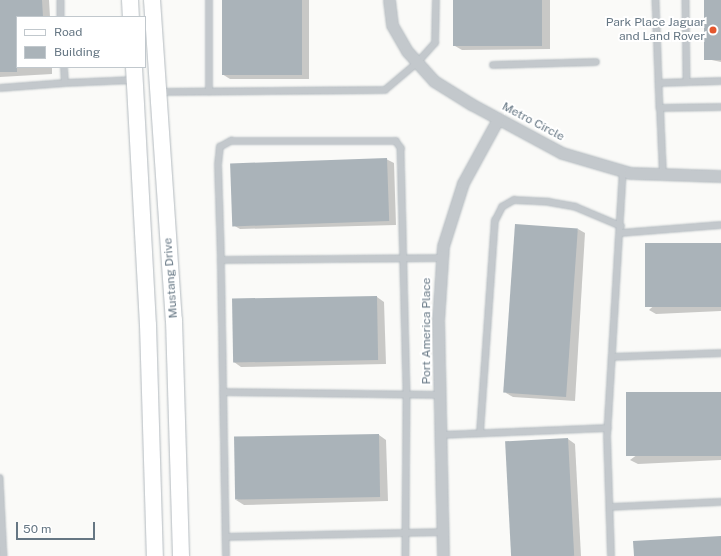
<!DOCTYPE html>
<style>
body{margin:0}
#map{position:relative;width:721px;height:556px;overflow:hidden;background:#fafaf8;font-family:"Public Sans",sans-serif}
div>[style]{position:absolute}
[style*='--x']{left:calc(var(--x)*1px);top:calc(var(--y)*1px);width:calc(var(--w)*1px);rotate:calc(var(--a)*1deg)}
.shadow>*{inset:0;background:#0003}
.building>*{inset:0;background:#aab3b9;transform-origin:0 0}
.roads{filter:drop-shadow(0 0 1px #b3babf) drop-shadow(0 0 1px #b3babf)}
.service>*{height:5.5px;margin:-2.75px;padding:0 2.75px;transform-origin:2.75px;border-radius:2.75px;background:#c3c8cc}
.minor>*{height:11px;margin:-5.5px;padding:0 5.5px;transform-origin:5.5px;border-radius:5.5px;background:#c3c8cc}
.secondary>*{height:16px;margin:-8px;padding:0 8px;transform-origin:8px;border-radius:8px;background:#fff}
.dots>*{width:11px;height:11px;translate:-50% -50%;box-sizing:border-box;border:2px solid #fff;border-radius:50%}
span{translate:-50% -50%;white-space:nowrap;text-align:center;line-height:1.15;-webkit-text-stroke:4px #fff;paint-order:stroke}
.poi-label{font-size:12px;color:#657683}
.right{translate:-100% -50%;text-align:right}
.street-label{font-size:12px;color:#657683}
.legend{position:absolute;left:16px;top:16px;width:130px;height:52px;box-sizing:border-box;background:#fff;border:1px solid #c1c8cd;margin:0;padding:5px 7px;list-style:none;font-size:12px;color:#657683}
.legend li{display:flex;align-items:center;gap:8px;height:20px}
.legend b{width:20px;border:1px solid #c1c8cd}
.scale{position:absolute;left:16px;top:522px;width:79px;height:18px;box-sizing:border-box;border:2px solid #657683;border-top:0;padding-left:5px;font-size:12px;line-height:14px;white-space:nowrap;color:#657683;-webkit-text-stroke:3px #fff;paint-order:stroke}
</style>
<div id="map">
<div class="shadow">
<i style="clip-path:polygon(0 0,49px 0,50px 17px,17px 17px,17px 67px,52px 67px,52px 74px,0 77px)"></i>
<i style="clip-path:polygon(223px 0,309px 0,309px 79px,230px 79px,222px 74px)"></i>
<i style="clip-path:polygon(454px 0,550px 0,550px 49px,462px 50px,455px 46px)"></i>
<i style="clip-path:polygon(705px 0,721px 0,721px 62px,707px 59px)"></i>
<i style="clip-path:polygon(386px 159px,394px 163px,396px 225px,240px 229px,233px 225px)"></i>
<i style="clip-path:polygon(578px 229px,585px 233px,575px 401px,513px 397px,506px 393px)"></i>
<i style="clip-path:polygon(721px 244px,721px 311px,656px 314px,649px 310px)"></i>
<i style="clip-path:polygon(377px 297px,384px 302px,386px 364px,241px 367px,234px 362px)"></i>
<i style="clip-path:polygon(721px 393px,721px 460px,638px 464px,630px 460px)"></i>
<i style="clip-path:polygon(379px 435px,386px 440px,388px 501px,244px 505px,236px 500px)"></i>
<i style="clip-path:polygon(568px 439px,575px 444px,581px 556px,512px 556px)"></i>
</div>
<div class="building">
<i style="clip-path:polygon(0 0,42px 0,43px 17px,17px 17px,17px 72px,0 72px)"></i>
<i style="left:222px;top:0;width:80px;height:75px"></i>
<i style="left:453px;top:0;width:89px;height:46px"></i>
<i style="left:704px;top:0;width:17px;height:60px"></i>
<i style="left:387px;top:158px;width:63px;height:157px;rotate:88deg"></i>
<i style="left:515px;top:224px;width:63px;height:169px;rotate:4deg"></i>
<i style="left:721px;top:243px;width:64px;height:76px;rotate:90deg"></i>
<i style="left:377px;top:296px;width:64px;height:145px;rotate:89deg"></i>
<i style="left:721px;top:392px;width:64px;height:95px;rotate:90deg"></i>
<i style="left:379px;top:434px;width:63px;height:145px;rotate:89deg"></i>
<i style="left:568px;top:438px;width:118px;height:63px;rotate:87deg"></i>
<i style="clip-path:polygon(721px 536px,721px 556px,634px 556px,633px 541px)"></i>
</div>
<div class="roads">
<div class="service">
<i style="--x:61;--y:0;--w:17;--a:90"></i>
<i style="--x:656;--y:0;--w:108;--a:87.9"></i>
<i style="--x:686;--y:0;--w:82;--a:89.3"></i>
<i style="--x:493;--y:65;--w:103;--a:-1.7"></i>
<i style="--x:65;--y:83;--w:69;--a:-2.5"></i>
<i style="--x:659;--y:83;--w:62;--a:-1.8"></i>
<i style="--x:0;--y:88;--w:65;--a:-4.4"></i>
<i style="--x:65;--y:83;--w:16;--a:-94"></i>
<i style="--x:159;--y:92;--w:226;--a:-0.5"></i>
<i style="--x:385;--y:90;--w:42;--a:-40.2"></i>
<i style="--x:417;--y:63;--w:27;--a:-48"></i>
<i style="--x:435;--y:43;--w:43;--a:-88.7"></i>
<i style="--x:209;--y:92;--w:92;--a:-90"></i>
<i style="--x:663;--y:176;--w:68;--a:-92.5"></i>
<i style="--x:660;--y:108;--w:61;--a:-0.9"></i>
<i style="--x:620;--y:233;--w:101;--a:-4.5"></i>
<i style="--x:221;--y:260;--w:95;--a:-91.8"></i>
<i style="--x:218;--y:165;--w:18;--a:-84"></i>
<i style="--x:220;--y:147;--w:13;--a:-29"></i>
<i style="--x:231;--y:141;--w:165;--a:0"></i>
<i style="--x:396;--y:141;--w:9;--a:54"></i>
<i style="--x:401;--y:148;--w:246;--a:88.6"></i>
<i style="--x:407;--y:394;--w:162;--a:90.4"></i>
<i style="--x:613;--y:357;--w:108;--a:-2.1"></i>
<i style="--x:223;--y:392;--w:217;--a:0.8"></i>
<i style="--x:480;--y:433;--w:213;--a:-86"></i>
<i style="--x:495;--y:221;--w:16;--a:-63"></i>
<i style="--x:502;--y:207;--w:14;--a:-30"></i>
<i style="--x:514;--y:200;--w:35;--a:3"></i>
<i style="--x:549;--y:202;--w:27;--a:10"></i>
<i style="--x:576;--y:207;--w:49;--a:22.9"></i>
<i style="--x:441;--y:435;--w:167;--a:-2.4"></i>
<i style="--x:0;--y:478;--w:78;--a:87.1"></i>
<i style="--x:610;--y:507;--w:111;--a:-2.6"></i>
<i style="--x:226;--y:537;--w:217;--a:-1.3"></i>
<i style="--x:226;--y:556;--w:296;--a:-91"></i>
<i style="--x:221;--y:260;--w:221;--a:-0.5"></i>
<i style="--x:611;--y:556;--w:119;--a:-91.9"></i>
<i style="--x:607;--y:437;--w:266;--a:-86.6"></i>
</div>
<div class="minor">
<i style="--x:389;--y:0;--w:25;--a:83"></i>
<i style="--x:392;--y:25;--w:30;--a:60"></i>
<i style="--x:407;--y:51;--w:40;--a:48"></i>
<i style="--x:434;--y:81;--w:44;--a:31.9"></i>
<i style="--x:471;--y:104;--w:103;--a:28.3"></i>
<i style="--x:562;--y:153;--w:71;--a:16.4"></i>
<i style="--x:630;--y:173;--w:91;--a:1.9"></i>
<i style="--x:443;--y:556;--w:235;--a:-91.2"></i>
<i style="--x:438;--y:321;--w:75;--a:-86.2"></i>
<i style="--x:443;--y:246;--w:66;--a:-72.4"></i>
<i style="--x:463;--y:183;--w:73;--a:-61.3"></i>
</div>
<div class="secondary">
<i style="--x:130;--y:0;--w:17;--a:87"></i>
<i style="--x:152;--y:0;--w:321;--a:86.1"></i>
<i style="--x:174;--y:320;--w:236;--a:88.3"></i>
<i style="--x:134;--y:67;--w:258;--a:86.9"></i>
<i style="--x:148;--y:325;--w:231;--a:88.3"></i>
</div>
</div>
<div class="dots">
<i style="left:713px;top:30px;background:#e4572e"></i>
</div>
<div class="poi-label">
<span class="right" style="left:705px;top:30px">Park Place Jaguar<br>and Land Rover</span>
</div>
<div class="street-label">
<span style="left:533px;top:122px;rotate:28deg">Metro Circle</span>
<span style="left:171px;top:278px;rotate:-94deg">Mustang Drive</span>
<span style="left:427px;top:331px;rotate:-90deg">Port America Place</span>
</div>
<ul class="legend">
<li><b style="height:5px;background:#fff"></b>Road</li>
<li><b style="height:11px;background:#aab3b9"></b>Building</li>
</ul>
<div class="scale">50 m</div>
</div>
